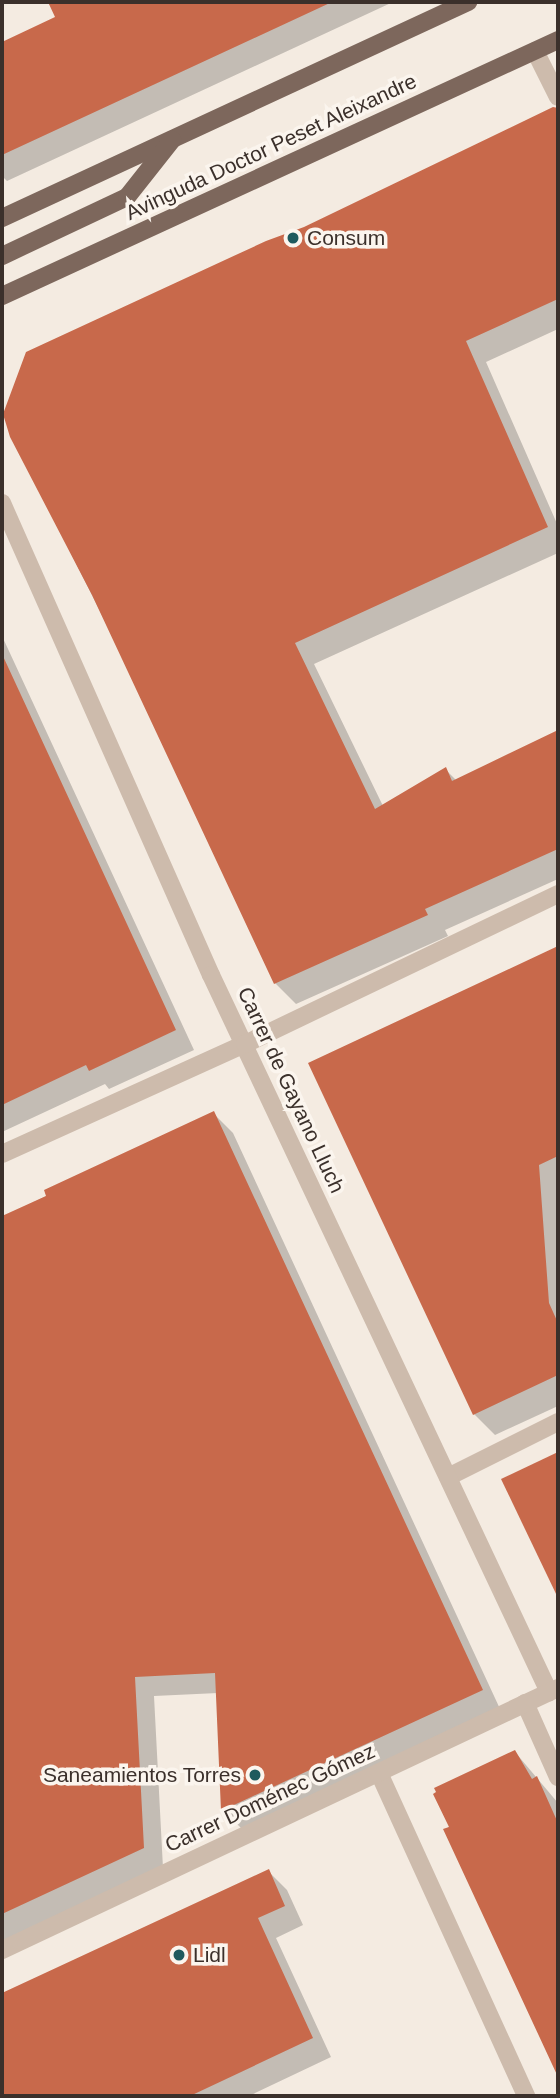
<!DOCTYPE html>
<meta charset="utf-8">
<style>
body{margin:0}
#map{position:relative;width:560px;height:2098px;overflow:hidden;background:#f4ebe1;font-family:Helvetica,sans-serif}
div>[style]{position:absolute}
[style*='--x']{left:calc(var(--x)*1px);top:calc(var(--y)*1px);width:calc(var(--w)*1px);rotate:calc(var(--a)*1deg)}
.shadow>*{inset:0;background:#0003}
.building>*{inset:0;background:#c8694b}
.lane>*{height:18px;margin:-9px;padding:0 9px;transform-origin:9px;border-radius:9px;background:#cdbbac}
.street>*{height:18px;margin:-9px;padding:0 9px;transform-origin:9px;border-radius:9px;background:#cdbbac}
.primary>*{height:18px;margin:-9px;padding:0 9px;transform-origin:9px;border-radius:9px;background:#7d675c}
.dots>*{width:19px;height:19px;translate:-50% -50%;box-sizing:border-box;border:4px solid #fbf5ee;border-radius:50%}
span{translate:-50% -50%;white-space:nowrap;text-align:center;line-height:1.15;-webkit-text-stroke:7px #fbf5ee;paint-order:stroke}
.street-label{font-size:21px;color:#3b302b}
.poi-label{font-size:21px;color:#3b302b}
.left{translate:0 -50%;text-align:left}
.right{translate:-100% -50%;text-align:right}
.frame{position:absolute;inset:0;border:4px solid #3b302b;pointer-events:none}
</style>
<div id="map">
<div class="shadow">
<i style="clip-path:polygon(50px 2px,393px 2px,7px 181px,2px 176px,2px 44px,58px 18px)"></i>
<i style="clip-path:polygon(558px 110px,558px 329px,486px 362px,558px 526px,558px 553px,314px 664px,383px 806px,446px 770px,457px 781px,558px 731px,558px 879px,445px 930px,448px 936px,296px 1004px,275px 983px,110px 631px,12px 436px,305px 228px,543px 114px)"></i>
<i style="clip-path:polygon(2px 636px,194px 1050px,109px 1089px,105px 1084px,2px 1132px)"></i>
<i style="clip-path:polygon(558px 948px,558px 1406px,495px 1435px,474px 1414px,311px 1064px)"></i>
<i style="clip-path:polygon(213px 1113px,233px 1133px,501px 1711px,243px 1830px,223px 1810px,218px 1693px,154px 1696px,163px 1868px,2px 1943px,2px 1702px,121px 1646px,2px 1675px,2px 1218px)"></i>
<i style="clip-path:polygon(558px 1455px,558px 1594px,504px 1480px)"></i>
<i style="clip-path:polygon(515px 1752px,558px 1803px,558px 2073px,446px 1830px)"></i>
<i style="clip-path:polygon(268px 1871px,287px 1890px,303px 1925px,276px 1938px,331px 2057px,249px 2096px,2px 2096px,2px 1995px)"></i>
</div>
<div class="building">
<i style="clip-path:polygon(48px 2px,332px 2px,2px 155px,2px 42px,55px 17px)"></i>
<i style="clip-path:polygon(553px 107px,558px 108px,558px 299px,466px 341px,548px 527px,295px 643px,375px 809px,446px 767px,452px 781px,558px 730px,558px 849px,425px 909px,428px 915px,274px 984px,92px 595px,10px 437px,3px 414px,26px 352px,266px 241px,304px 227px)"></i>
<i style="clip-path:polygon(2px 654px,176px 1030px,89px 1071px,86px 1065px,2px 1105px)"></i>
<i style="clip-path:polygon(558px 946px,558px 1156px,539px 1165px,549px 1303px,558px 1323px,558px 1375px,473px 1415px,308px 1063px)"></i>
<i style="clip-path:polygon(214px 1111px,483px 1690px,221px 1811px,215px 1673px,135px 1677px,144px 1848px,2px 1914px,2px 1216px,46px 1196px,44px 1190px)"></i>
<i style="clip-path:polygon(558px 1452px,558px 1598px,501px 1479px)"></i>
<i style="clip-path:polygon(515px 1750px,532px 1779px,537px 1776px,558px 1823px,558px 2077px,443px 1829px,449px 1827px,433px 1794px,436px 1792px,434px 1788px)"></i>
<i style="clip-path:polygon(269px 1869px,285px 1906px,258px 1918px,313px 2038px,190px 2096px,2px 2096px,2px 1993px)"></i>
</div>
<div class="lane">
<i style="--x:448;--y:1477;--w:123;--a:-26.6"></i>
</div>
<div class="street">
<i style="--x:535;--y:51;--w:51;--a:63.4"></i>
<i style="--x:2;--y:503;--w:516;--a:66.12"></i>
<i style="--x:211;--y:975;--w:793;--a:64.76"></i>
<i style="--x:2;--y:1154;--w:267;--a:-24.4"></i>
<i style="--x:245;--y:1044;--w:347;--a:-25.6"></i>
<i style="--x:525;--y:1703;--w:81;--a:66"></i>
<i style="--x:379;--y:1773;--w:355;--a:65.5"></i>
<i style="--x:2;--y:1950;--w:615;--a:-25.23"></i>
</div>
<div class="primary">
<i style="--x:2;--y:218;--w:514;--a:-24.87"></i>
<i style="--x:2;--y:256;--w:138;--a:-25.3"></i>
<i style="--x:127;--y:197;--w:73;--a:-51.7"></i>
<i style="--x:2;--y:296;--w:612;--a:-24.72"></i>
</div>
<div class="dots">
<i style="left:293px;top:238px;background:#1f5a5e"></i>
<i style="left:255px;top:1775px;background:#1f5a5e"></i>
<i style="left:179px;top:1955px;background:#1f5a5e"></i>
</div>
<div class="street-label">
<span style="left:271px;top:147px;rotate:-25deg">Avinguda Doctor Peset Aleixandre</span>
<span style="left:291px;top:1090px;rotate:65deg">Carrer de Gayano Lluch</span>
<span style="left:270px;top:1798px;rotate:-25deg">Carrer Doménec Gómez</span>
</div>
<div class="poi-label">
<span class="left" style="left:307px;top:238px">Consum</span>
<span class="right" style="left:241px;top:1775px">Saneamientos Torres</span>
<span class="left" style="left:193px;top:1955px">Lidl</span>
</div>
<div class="frame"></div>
</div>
